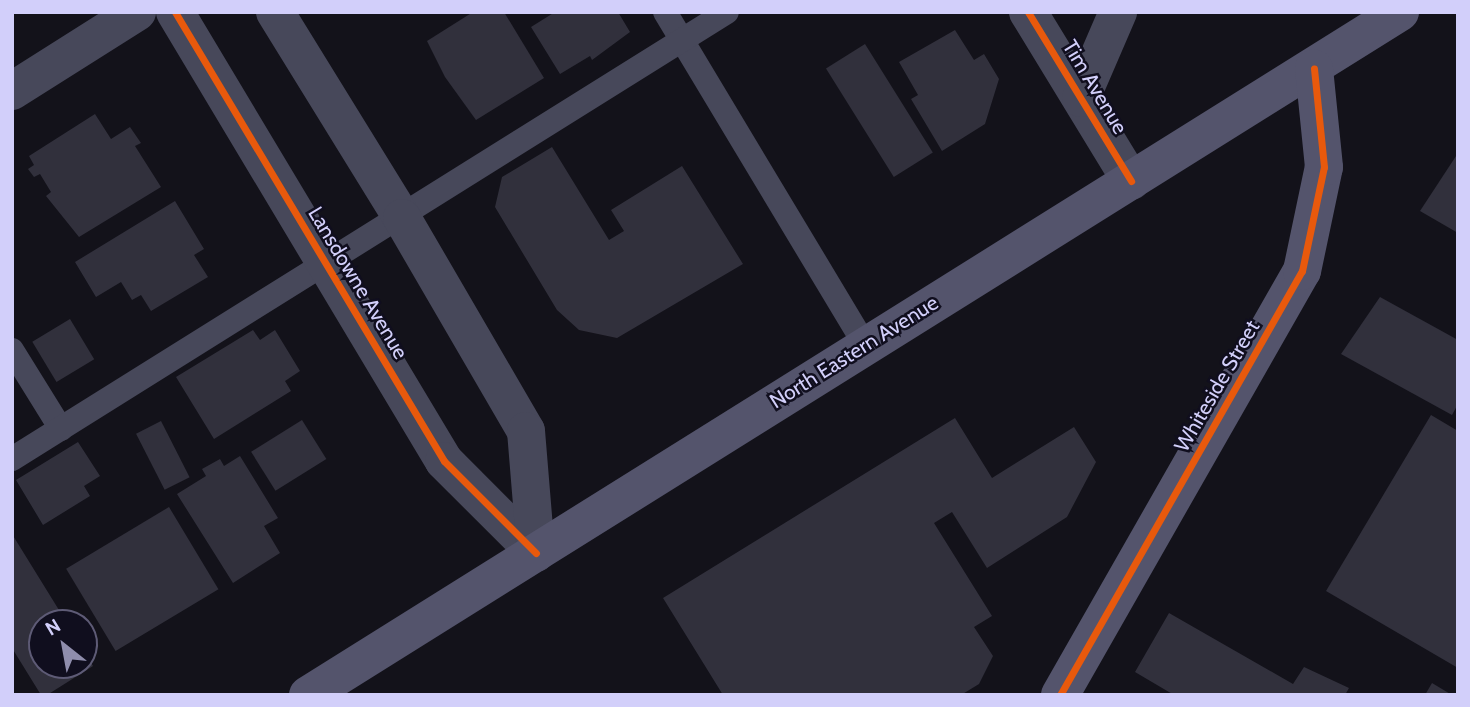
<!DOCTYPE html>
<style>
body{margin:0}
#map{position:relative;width:1470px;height:707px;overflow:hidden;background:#13121a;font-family:Cabin,sans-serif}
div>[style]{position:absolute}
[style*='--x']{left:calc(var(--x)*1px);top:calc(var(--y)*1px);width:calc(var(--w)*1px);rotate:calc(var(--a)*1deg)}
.building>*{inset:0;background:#31303c;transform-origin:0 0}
.lane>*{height:24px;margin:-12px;padding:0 12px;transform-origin:12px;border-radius:12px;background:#47485a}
.street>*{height:38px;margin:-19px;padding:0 19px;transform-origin:19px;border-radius:19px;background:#47485a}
.secondary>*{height:38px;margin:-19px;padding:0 19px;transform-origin:19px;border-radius:19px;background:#54546c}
.cycleway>*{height:7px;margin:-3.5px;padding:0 3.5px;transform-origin:3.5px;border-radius:3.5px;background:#e8590c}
span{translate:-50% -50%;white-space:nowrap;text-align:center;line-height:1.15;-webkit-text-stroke:5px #100e1e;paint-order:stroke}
.street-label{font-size:21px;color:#d2cffa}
.frame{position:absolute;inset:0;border:14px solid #d2cffa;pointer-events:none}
.north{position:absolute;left:28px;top:609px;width:70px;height:70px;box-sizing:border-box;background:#100e1e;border:2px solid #5e5b76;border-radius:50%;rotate:329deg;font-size:19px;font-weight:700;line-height:28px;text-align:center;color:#d2cffa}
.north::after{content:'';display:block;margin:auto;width:24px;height:32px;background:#8f8dac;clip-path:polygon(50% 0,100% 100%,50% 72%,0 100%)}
</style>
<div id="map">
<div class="building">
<i style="clip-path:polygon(473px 12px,504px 12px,544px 78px,476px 120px,445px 77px,427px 41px)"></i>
<i style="clip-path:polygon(555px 12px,618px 12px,630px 32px,592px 60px,590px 56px,560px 74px,531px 27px)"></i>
<i style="clip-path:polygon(955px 30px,974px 60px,984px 54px,999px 79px,985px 124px,942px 151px,911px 99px,918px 95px,899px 62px)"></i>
<i style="left:865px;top:44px;width:128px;height:46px;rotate:58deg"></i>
<i style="clip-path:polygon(95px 114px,111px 139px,130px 127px,141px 143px,135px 146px,161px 187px,79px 237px,46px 196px,51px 192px,40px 174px,34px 177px,28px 169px,34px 165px,29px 156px)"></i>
<i style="clip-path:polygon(552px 147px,609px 240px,624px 231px,611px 210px,682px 166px,743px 264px,617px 338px,579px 330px,557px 310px,495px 207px,502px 177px)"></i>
<i style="clip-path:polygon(1458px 153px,1458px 233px,1420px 211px)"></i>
<i style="clip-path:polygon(175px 201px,204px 249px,194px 255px,208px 277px,151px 311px,141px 295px,132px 300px,121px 282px,96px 297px,75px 262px)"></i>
<i style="clip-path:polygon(1380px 297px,1458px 340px,1458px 404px,1452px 415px,1341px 354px)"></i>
<i style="left:70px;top:319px;width:47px;height:44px;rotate:59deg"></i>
<i style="clip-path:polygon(253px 330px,260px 340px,275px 330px,300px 371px,285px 381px,291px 391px,214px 439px,176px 377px)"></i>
<i style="clip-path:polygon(1431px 415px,1458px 431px,1458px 668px,1326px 591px)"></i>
<i style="clip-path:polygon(955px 418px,992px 478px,1074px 427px,1096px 462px,1067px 517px,987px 568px,952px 512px,934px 523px,992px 616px,974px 627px,993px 656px,979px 684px,961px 695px,723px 695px,663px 598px)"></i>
<i style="left:302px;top:420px;width:46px;height:60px;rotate:58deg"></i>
<i style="left:161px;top:421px;width:63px;height:28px;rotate:63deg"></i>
<i style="clip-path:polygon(78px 442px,100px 476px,84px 486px,90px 496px,43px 525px,16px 480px)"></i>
<i style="clip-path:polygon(240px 456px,278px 518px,264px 526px,280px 553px,233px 583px,177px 494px,206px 476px,202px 469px,220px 459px,224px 466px)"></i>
<i style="left:169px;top:507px;width:96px;height:120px;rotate:59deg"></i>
<i style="clip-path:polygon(12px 534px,67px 623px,42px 623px,42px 665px,84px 665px,84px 651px,93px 666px,47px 695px,41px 695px,12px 648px)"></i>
<i style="clip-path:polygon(1169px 613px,1293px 684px,1304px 667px,1349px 688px,1345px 695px,1174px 695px,1135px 672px)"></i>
<i style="clip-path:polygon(1432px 683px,1452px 695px,1425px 695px)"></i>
</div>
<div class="lane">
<i style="--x:665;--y:12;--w:388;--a:59"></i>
<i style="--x:12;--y:350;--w:93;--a:58.2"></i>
<i style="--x:12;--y:459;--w:843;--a:-32.01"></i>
</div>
<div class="street">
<i style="--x:175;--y:12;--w:523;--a:59.07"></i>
<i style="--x:444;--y:461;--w:130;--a:45"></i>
<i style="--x:275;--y:12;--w:242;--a:58.3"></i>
<i style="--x:402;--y:218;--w:246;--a:59.8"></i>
<i style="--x:526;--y:431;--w:122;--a:85.3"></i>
<i style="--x:1028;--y:12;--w:198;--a:58.6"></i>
<i style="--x:12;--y:91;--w:148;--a:-32.3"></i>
<i style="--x:1081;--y:98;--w:94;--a:-66.7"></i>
</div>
<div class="secondary">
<i style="--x:308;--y:695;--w:1288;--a:-32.02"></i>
<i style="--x:1060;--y:695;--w:488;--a:-60.3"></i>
<i style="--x:1302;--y:271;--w:106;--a:-78.1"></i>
<i style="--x:1324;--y:167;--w:99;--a:-95.8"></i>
</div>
<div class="cycleway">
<i style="--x:175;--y:12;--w:523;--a:59.07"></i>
<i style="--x:444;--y:461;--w:130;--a:45"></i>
<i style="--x:1028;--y:12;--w:198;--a:58.6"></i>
<i style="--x:1060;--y:695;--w:488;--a:-60.3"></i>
<i style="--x:1302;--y:271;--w:106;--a:-78.1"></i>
<i style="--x:1324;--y:167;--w:99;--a:-95.8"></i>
</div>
<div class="street-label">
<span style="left:1095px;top:87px;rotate:59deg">Tim Avenue</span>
<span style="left:358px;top:283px;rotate:59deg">Lansdowne Avenue</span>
<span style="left:854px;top:352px;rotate:-32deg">North Eastern Avenue</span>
<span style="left:1217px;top:386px;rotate:-60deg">Whiteside Street</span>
</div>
<div class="frame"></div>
<div class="north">N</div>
</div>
